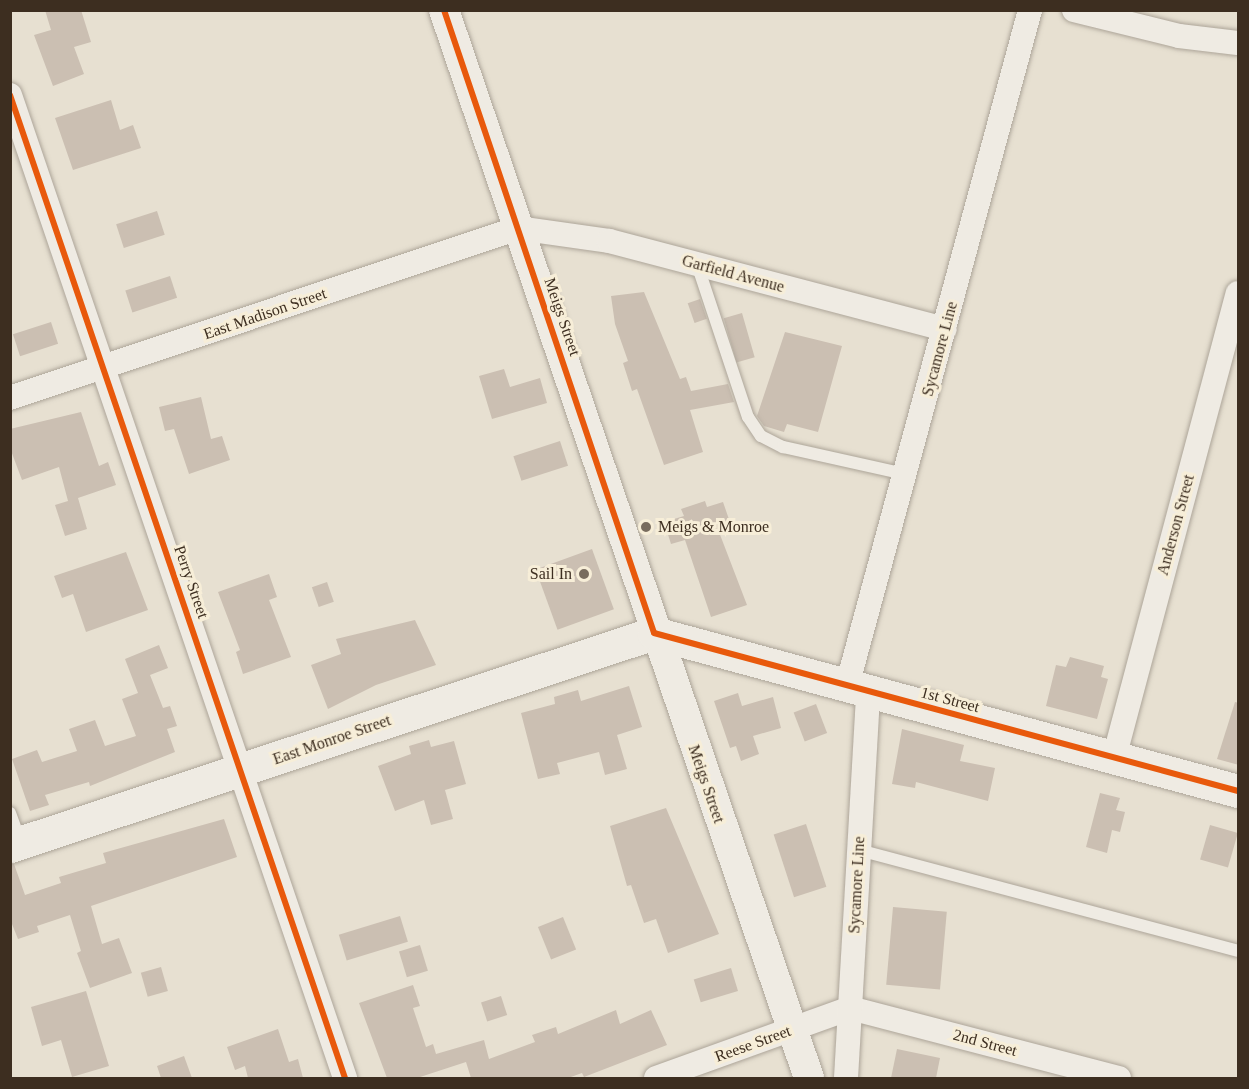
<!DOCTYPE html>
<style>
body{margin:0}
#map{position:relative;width:1249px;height:1089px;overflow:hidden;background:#e7e0d1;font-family:"Times New Roman",serif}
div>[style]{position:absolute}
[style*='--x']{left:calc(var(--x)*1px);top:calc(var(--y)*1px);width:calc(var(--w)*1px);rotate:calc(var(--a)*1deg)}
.building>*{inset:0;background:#cbbfb2;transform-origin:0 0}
.roads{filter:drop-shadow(0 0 2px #ada599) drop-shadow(0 0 2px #ada599)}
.service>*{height:12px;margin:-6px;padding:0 6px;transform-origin:6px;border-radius:6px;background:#efebe3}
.minor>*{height:24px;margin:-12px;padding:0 12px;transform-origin:12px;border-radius:12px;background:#efebe3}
.tertiary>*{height:30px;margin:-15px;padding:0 15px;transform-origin:15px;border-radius:15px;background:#efebe3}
.secondary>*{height:33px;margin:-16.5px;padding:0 16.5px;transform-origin:16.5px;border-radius:16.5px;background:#efebe3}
.cycleway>*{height:6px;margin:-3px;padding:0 3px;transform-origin:3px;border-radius:3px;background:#e8590c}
.dots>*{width:16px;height:16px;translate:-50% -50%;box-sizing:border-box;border:3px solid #f7eed8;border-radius:50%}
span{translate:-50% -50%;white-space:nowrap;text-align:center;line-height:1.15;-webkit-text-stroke:6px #f7eed8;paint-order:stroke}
.street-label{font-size:16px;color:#3d2e20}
.poi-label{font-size:16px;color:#3d2e20}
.left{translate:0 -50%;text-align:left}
.right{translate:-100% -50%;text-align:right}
.frame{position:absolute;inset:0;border:12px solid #3d2e20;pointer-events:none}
</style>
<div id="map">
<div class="building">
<i style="clip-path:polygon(45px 10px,81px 10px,91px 42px,74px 47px,84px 74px,53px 86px,34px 35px,51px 30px)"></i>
<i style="clip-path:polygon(111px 100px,120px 130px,133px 125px,141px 148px,73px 170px,55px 118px)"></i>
<i style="left:157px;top:211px;width:25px;height:43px;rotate:72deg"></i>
<i style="left:170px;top:276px;width:23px;height:47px;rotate:72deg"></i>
<i style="clip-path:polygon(644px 292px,680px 379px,686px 377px,691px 391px,728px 384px,734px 402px,690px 410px,703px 452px,664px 465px,637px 389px,632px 391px,623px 363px,628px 361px,615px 324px,611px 296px)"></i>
<i style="left:700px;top:299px;width:21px;height:13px;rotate:71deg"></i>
<i style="left:742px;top:313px;width:46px;height:19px;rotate:74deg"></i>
<i style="left:51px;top:322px;width:23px;height:40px;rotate:72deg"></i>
<i style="clip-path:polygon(785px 332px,842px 346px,818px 432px,787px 424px,784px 432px,764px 426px,757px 416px)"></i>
<i style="clip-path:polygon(504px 369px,510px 387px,540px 378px,547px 403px,492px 419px,479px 376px)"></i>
<i style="clip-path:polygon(201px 397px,211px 439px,222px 436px,230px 460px,189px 474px,174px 429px,165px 431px,159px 407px)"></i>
<i style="clip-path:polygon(81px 412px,99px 466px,108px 462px,116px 485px,78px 498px,87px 529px,65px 536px,55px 505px,68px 501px,59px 467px,22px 480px,10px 448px,10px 429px)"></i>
<i style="left:560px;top:441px;width:26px;height:49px;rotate:72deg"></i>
<i style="clip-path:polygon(705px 501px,707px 507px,723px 502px,732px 528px,719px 532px,747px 605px,711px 617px,685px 540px,671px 544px,664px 522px,684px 516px,681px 509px)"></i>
<i style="left:592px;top:549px;width:64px;height:60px;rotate:70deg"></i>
<i style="clip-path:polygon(126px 552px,148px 610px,86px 632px,73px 594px,62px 598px,54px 576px)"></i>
<i style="clip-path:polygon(269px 574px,277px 597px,269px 600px,291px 657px,243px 674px,236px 652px,240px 650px,218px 592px)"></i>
<i style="left:327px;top:582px;width:21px;height:16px;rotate:71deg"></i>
<i style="clip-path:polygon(415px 620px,436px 665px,376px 685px,328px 709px,311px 665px,341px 654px,336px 639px)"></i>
<i style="clip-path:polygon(159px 645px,168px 668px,150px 675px,163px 708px,170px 706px,177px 726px,167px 729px,175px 752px,90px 786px,89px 782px,45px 795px,49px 805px,30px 811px,12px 759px,37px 750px,42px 762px,77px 751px,69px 729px,95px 720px,105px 746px,136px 736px,122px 699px,138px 693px,125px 659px)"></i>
<i style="clip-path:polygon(1070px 657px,1104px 666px,1101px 677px,1108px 679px,1097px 719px,1046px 706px,1056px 665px,1066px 667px)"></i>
<i style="clip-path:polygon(629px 686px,642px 727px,617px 735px,627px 769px,605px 775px,599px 752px,557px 763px,560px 774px,538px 779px,521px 713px,555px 704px,554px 697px,578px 690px,581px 701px)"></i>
<i style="clip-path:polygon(738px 693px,742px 706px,773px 697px,781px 728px,753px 736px,759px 754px,741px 761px,736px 746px,730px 748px,714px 701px)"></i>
<i style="clip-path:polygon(1235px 702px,1239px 703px,1239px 765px,1217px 759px)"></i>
<i style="left:816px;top:704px;width:31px;height:24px;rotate:69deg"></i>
<i style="clip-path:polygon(902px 729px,964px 745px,960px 761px,995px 768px,988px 801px,916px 782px,915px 788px,892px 784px)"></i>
<i style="clip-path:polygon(429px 740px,431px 747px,454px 741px,466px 784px,445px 790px,453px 819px,431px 825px,424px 800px,395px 811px,378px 766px,411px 754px,409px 746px)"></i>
<i style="clip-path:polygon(1100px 793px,1120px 798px,1116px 810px,1125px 812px,1120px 832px,1112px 830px,1107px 853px,1086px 847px)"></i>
<i style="clip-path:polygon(666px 808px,719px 934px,668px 953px,656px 919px,644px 923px,631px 885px,627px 886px,610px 826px)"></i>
<i style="clip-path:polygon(224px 819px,237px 857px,91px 906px,102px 944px,119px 938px,132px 973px,90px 988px,77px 953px,81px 951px,70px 915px,37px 926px,39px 932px,18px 939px,10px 919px,10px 864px,14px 864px,25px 895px,61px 883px,59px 877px,106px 863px,103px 853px)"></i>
<i style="left:806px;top:824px;width:66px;height:34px;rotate:72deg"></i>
<i style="left:1210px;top:825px;width:29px;height:36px;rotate:16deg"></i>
<i style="left:893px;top:907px;width:54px;height:78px;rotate:5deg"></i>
<i style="left:400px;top:916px;width:27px;height:64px;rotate:73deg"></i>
<i style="left:563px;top:917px;width:35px;height:27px;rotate:68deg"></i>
<i style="left:420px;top:945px;width:27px;height:22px;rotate:73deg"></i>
<i style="left:161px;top:967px;width:25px;height:21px;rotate:74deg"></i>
<i style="left:731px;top:968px;width:24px;height:39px;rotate:73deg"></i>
<i style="clip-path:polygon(413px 985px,420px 1006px,413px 1008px,426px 1047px,433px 1044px,436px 1054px,484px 1040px,489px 1059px,535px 1042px,532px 1035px,556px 1027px,558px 1034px,616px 1010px,620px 1024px,651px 1010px,667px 1045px,584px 1077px,582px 1073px,568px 1078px,471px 1078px,466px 1062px,417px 1078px,387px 1078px,359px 1003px)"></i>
<i style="clip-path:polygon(86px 991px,109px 1066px,72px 1077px,61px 1040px,42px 1046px,31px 1007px)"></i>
<i style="left:501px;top:996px;width:20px;height:21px;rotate:72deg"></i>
<i style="clip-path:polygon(278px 1029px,289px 1062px,298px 1059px,303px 1078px,248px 1078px,245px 1066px,235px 1070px,227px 1047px)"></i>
<i style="clip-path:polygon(897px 1049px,940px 1058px,936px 1078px,891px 1078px)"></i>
<i style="clip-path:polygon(184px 1056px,192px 1078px,161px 1078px,157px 1066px)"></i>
</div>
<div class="roads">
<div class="service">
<i style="--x:697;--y:264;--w:161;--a:71.6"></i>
<i style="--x:748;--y:417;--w:23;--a:56"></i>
<i style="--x:761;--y:436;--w:25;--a:27"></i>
<i style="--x:783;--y:447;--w:125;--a:12.5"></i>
<i style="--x:10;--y:813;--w:29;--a:70"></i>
<i style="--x:859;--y:850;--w:392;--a:14.9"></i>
</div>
<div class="minor">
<i style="--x:1074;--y:10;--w:108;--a:13.9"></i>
<i style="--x:1179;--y:36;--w:59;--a:6.8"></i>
<i style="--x:10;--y:95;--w:1039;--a:71.18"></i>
<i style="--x:10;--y:398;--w:536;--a:-18.5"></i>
<i style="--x:518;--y:228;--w:92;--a:8.1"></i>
<i style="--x:609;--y:241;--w:347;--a:14.7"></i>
<i style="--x:847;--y:686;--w:700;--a:-74.85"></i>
<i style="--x:1114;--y:758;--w:481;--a:-75.1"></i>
<i style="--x:656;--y:1078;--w:206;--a:-19.8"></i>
<i style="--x:850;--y:1008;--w:278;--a:14.6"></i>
<i style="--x:846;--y:1078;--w:387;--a:-86.7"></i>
</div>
<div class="tertiary">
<i style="--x:444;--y:10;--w:1129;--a:71.13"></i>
</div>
<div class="secondary">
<i style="--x:10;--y:846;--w:678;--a:-18.3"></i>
<i style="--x:654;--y:633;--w:605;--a:15.14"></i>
</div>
</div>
<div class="cycleway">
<i style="--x:444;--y:10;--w:657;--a:71.37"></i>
<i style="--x:654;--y:633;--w:605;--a:15.14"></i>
<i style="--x:10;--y:95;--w:1039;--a:71.18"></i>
</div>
<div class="dots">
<i style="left:646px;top:527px;background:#786c5e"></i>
<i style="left:584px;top:574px;background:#786c5e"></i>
</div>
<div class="street-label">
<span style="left:733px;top:274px;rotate:15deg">Garfield Avenue</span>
<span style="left:265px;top:314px;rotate:-19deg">East Madison Street</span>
<span style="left:562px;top:317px;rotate:71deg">Meigs Street</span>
<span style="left:940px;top:349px;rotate:-75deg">Sycamore Line</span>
<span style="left:1176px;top:525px;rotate:-75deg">Anderson Street</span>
<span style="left:191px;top:582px;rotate:71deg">Perry Street</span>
<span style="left:950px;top:700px;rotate:15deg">1st Street</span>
<span style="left:332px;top:740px;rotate:-19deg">East Monroe Street</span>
<span style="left:706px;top:784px;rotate:71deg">Meigs Street</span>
<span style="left:857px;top:885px;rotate:-87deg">Sycamore Line</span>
<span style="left:985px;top:1043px;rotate:15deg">2nd Street</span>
<span style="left:753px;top:1044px;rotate:-20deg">Reese Street</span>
</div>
<div class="poi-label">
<span class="left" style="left:658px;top:527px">Meigs &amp; Monroe</span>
<span class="right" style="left:572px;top:574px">Sail In</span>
</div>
<div class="frame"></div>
</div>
